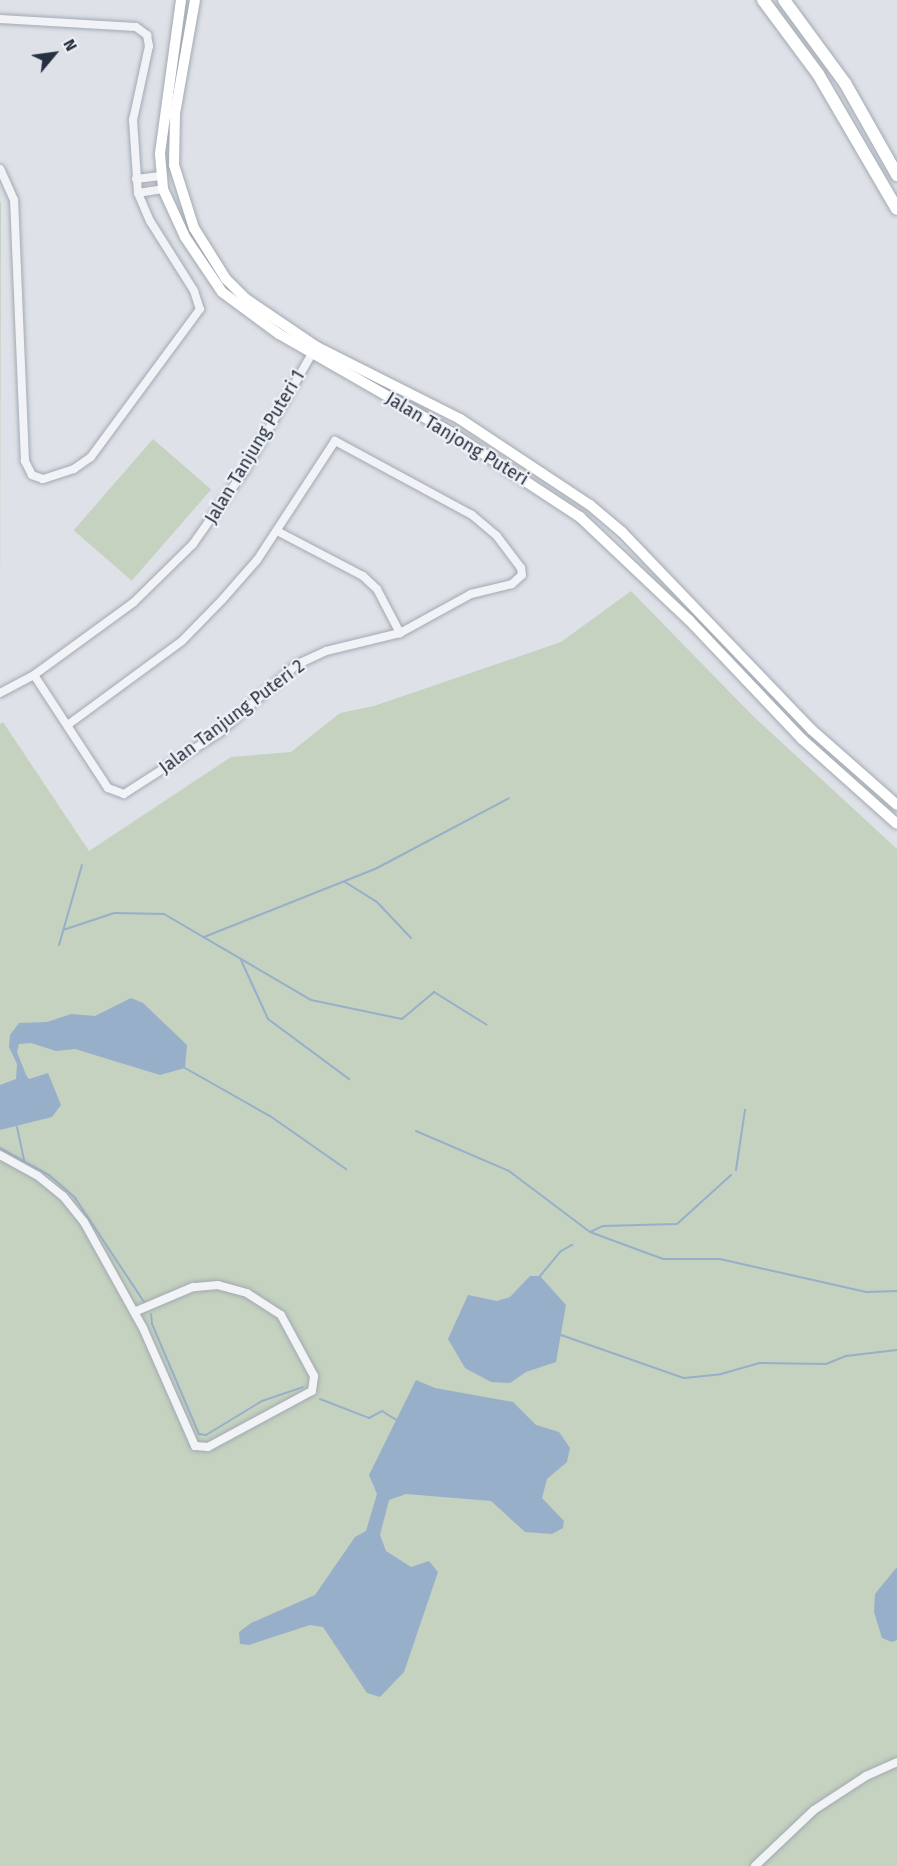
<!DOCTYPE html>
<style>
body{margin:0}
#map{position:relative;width:897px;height:1866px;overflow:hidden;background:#dee2e8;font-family:"Fira Sans",sans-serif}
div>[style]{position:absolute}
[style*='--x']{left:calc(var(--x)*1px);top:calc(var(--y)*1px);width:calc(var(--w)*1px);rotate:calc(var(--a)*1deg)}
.green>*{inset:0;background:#c4d2bf;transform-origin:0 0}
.water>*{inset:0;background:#98afca}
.stream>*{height:2px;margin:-1px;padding:0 1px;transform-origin:1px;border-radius:1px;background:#98afca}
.roads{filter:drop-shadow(0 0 2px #a3a9b2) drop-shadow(0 0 2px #a3a9b2)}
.street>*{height:8px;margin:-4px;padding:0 4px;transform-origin:4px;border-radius:4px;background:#f1f3f6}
.secondary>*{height:10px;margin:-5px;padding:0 5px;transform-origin:5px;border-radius:5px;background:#fff}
.primary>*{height:12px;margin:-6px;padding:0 6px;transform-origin:6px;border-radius:6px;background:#fff}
span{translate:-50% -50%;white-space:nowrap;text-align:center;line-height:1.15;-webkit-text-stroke:4.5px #eef1f6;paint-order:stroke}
.street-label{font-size:18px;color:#273040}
.north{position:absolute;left:24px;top:24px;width:60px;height:60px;-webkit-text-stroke:4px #eef1f6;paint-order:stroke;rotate:61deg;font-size:16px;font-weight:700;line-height:24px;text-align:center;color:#273040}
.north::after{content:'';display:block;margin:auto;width:21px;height:27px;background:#273040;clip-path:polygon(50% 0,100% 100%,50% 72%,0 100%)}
</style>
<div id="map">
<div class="green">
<i style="clip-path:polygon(0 201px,1px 203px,0 631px)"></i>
<i style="left:153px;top:439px;width:77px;height:121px;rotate:41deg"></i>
<i style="clip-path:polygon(631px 591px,753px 716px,897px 849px,897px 1866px,0 1866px,0 724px,3px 722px,89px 851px,231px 757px,291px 752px,340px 713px,374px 706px,561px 642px)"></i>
</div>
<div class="water">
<i style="clip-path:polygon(131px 998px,143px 1003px,187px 1045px,185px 1068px,160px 1075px,75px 1049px,56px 1051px,31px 1043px,19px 1044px,17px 1052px,26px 1075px,29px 1079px,48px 1073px,61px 1105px,52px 1117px,0 1130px,0 1085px,16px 1079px,17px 1064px,9px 1047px,10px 1035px,19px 1023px,47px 1022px,71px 1014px,95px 1016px)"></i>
<i style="clip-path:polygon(530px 1276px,540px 1276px,566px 1305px,556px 1362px,526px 1372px,510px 1383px,491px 1382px,465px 1368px,448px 1339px,468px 1295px,497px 1301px,510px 1297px)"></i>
<i style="clip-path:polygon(416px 1380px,435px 1388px,513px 1402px,536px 1425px,559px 1432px,570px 1448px,567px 1462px,547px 1479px,542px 1498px,564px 1521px,563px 1528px,552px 1534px,525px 1532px,491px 1501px,406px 1494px,389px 1500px,380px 1535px,386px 1551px,411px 1567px,429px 1561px,438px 1572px,404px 1672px,380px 1697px,367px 1693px,323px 1627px,310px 1625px,249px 1645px,240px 1644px,239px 1632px,251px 1623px,315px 1595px,355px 1537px,366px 1531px,377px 1494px,369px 1475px)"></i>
<i style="clip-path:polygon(897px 1567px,897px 1640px,892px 1642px,882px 1638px,874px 1612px,875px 1594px)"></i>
</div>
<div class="stream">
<i style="--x:345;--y:882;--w:36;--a:32"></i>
<i style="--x:376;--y:901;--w:51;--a:46.6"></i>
<i style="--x:63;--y:930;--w:54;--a:-18.4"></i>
<i style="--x:114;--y:913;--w:50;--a:1.1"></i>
<i style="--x:164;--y:914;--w:170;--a:30.3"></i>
<i style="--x:311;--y:1000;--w:93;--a:11.8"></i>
<i style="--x:402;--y:1019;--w:42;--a:-40.2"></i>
<i style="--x:434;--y:992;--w:62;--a:31.9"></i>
<i style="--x:204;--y:937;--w:186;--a:-21.7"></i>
<i style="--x:377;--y:868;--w:149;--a:-27.9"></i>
<i style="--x:59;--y:945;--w:83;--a:-74"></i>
<i style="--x:241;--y:960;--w:65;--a:65.4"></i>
<i style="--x:268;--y:1019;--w:101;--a:36.5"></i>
<i style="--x:185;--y:1068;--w:98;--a:29.5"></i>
<i style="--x:270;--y:1116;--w:93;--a:34.9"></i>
<i style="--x:17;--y:1127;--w:34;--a:78"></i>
<i style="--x:416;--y:1131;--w:101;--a:23.3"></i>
<i style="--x:509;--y:1171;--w:101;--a:37"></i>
<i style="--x:590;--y:1232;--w:78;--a:20.3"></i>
<i style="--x:663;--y:1259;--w:57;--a:0"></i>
<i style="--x:720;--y:1259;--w:151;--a:12.7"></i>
<i style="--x:867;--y:1292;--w:30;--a:-2"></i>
<i style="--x:0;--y:1148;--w:56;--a:28.9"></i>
<i style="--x:49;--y:1175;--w:35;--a:41"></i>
<i style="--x:75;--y:1198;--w:125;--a:56.4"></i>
<i style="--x:736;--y:1170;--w:61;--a:-81.5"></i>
<i style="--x:590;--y:1232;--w:14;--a:-25"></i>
<i style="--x:603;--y:1226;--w:74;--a:-1.5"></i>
<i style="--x:677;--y:1224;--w:73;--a:-42.2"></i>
<i style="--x:540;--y:1276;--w:33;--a:-50"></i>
<i style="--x:561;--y:1251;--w:13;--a:-29"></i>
<i style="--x:151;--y:1314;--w:10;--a:84"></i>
<i style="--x:152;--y:1324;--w:120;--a:66.9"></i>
<i style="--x:199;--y:1434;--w:7;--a:8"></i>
<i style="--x:206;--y:1435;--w:66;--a:-31.3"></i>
<i style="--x:262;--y:1401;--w:43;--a:-18.9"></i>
<i style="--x:561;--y:1335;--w:130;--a:19.3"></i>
<i style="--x:684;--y:1378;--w:37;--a:-6"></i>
<i style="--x:721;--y:1374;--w:40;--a:-16"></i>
<i style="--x:759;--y:1363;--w:67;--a:0.9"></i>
<i style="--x:826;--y:1364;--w:22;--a:-22"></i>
<i style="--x:846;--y:1356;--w:51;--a:-6.7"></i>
<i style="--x:320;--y:1399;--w:53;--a:21.2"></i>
<i style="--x:369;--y:1418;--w:15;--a:-28"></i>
<i style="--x:382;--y:1411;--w:19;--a:32"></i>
</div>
<div class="roads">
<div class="street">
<i style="--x:0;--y:19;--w:136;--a:3.4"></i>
<i style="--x:136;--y:27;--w:14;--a:36"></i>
<i style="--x:147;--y:35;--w:11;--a:80"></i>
<i style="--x:149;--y:46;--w:76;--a:102.2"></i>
<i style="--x:133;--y:120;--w:73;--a:86.1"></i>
<i style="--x:138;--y:193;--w:30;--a:67"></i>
<i style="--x:150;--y:221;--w:83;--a:57.8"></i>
<i style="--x:194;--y:291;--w:19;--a:72"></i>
<i style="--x:200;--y:309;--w:184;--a:126.4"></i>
<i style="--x:91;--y:457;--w:21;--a:145"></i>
<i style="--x:74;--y:469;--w:33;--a:162"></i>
<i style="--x:43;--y:479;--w:12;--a:-160"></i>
<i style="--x:32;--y:475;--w:16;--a:-117"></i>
<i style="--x:25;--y:461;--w:261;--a:-92.4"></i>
<i style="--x:14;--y:200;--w:34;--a:-114"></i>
<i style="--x:136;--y:179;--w:25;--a:-7"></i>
<i style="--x:138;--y:193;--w:25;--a:-9"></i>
<i style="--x:277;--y:531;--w:97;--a:27.6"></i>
<i style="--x:363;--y:576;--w:19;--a:43"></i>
<i style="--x:377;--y:589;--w:50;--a:62.4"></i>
<i style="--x:34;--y:675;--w:135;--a:56.8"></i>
<i style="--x:108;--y:788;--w:17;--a:21"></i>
<i style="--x:124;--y:794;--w:113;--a:-32.7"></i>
<i style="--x:219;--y:733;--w:103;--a:-41.4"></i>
<i style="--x:296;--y:665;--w:33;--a:-25"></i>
<i style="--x:326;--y:651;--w:76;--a:-13.7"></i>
<i style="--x:400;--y:633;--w:81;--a:-28.8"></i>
<i style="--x:471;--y:594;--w:42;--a:-13.7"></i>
<i style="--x:512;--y:584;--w:13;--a:-42"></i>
<i style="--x:522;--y:575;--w:7;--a:-98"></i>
<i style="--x:521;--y:568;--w:40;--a:-127"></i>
<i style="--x:497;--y:536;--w:33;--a:-140"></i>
<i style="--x:472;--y:515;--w:156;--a:-151.6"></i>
<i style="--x:335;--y:441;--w:142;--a:123.2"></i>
<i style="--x:257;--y:560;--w:53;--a:131.2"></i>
<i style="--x:222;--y:600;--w:57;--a:134.3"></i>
<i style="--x:182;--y:641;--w:140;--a:143.7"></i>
<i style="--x:0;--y:693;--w:38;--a:-28"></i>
<i style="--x:34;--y:675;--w:124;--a:-36.1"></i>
<i style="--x:134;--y:602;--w:83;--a:-44.5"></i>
<i style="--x:193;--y:544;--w:90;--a:-54.9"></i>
<i style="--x:245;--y:470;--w:138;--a:-60.1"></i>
<i style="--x:0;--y:1155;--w:43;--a:28.9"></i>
<i style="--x:38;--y:1176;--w:32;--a:39"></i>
<i style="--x:63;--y:1196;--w:33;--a:51"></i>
<i style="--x:84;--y:1222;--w:121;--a:60.9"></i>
<i style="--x:143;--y:1328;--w:129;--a:66.2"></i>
<i style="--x:195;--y:1446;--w:13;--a:4"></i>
<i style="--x:208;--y:1447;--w:118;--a:-28.3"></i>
<i style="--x:312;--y:1391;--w:15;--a:-82"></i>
<i style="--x:314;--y:1376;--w:69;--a:-118.4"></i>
<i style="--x:281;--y:1315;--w:40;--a:-147.1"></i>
<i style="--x:247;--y:1293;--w:30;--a:-165"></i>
<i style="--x:218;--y:1285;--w:25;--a:175"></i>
<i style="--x:193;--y:1287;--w:64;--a:157"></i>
<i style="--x:755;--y:1866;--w:81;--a:-43.5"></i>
<i style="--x:814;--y:1810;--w:62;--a:-33.2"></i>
<i style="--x:866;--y:1776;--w:34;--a:-24"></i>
</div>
<div class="secondary">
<i style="--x:181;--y:0;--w:155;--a:97.8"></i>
<i style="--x:160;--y:154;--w:35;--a:85"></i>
<i style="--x:163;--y:189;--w:53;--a:65.4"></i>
<i style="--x:185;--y:237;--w:66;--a:56.1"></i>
<i style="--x:222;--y:292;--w:71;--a:36.4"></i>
<i style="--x:279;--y:334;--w:199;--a:29.8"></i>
<i style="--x:452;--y:433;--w:153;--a:33.3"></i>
<i style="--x:580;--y:517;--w:150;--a:43.4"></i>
<i style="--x:689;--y:620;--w:164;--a:46.5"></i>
<i style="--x:802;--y:739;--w:127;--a:41.8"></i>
<i style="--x:195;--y:0;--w:116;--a:100"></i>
<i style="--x:175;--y:114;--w:51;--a:91.1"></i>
<i style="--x:174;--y:165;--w:66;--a:72.4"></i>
<i style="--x:194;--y:228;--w:60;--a:57.9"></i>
<i style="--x:226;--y:279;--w:28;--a:45"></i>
<i style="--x:246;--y:299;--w:86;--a:34.1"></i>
<i style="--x:317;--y:347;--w:160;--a:26.7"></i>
<i style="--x:460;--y:419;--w:156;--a:33.5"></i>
<i style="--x:590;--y:505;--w:42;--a:40.2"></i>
<i style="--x:622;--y:532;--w:274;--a:46.2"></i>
<i style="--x:812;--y:730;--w:113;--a:41.4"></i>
</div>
<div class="primary">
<i style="--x:763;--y:0;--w:92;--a:53.4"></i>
<i style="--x:818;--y:74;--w:156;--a:59.7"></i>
<i style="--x:784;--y:0;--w:103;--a:53.7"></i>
<i style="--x:845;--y:83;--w:106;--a:60.5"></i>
</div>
</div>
<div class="street-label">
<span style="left:457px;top:439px;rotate:31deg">Jalan Tanjong Puteri</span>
<span style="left:255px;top:447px;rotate:-59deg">Jalan Tanjung Puteri 1</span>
<span style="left:232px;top:717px;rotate:-37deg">Jalan Tanjung Puteri 2</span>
</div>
<div class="north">N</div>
</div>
